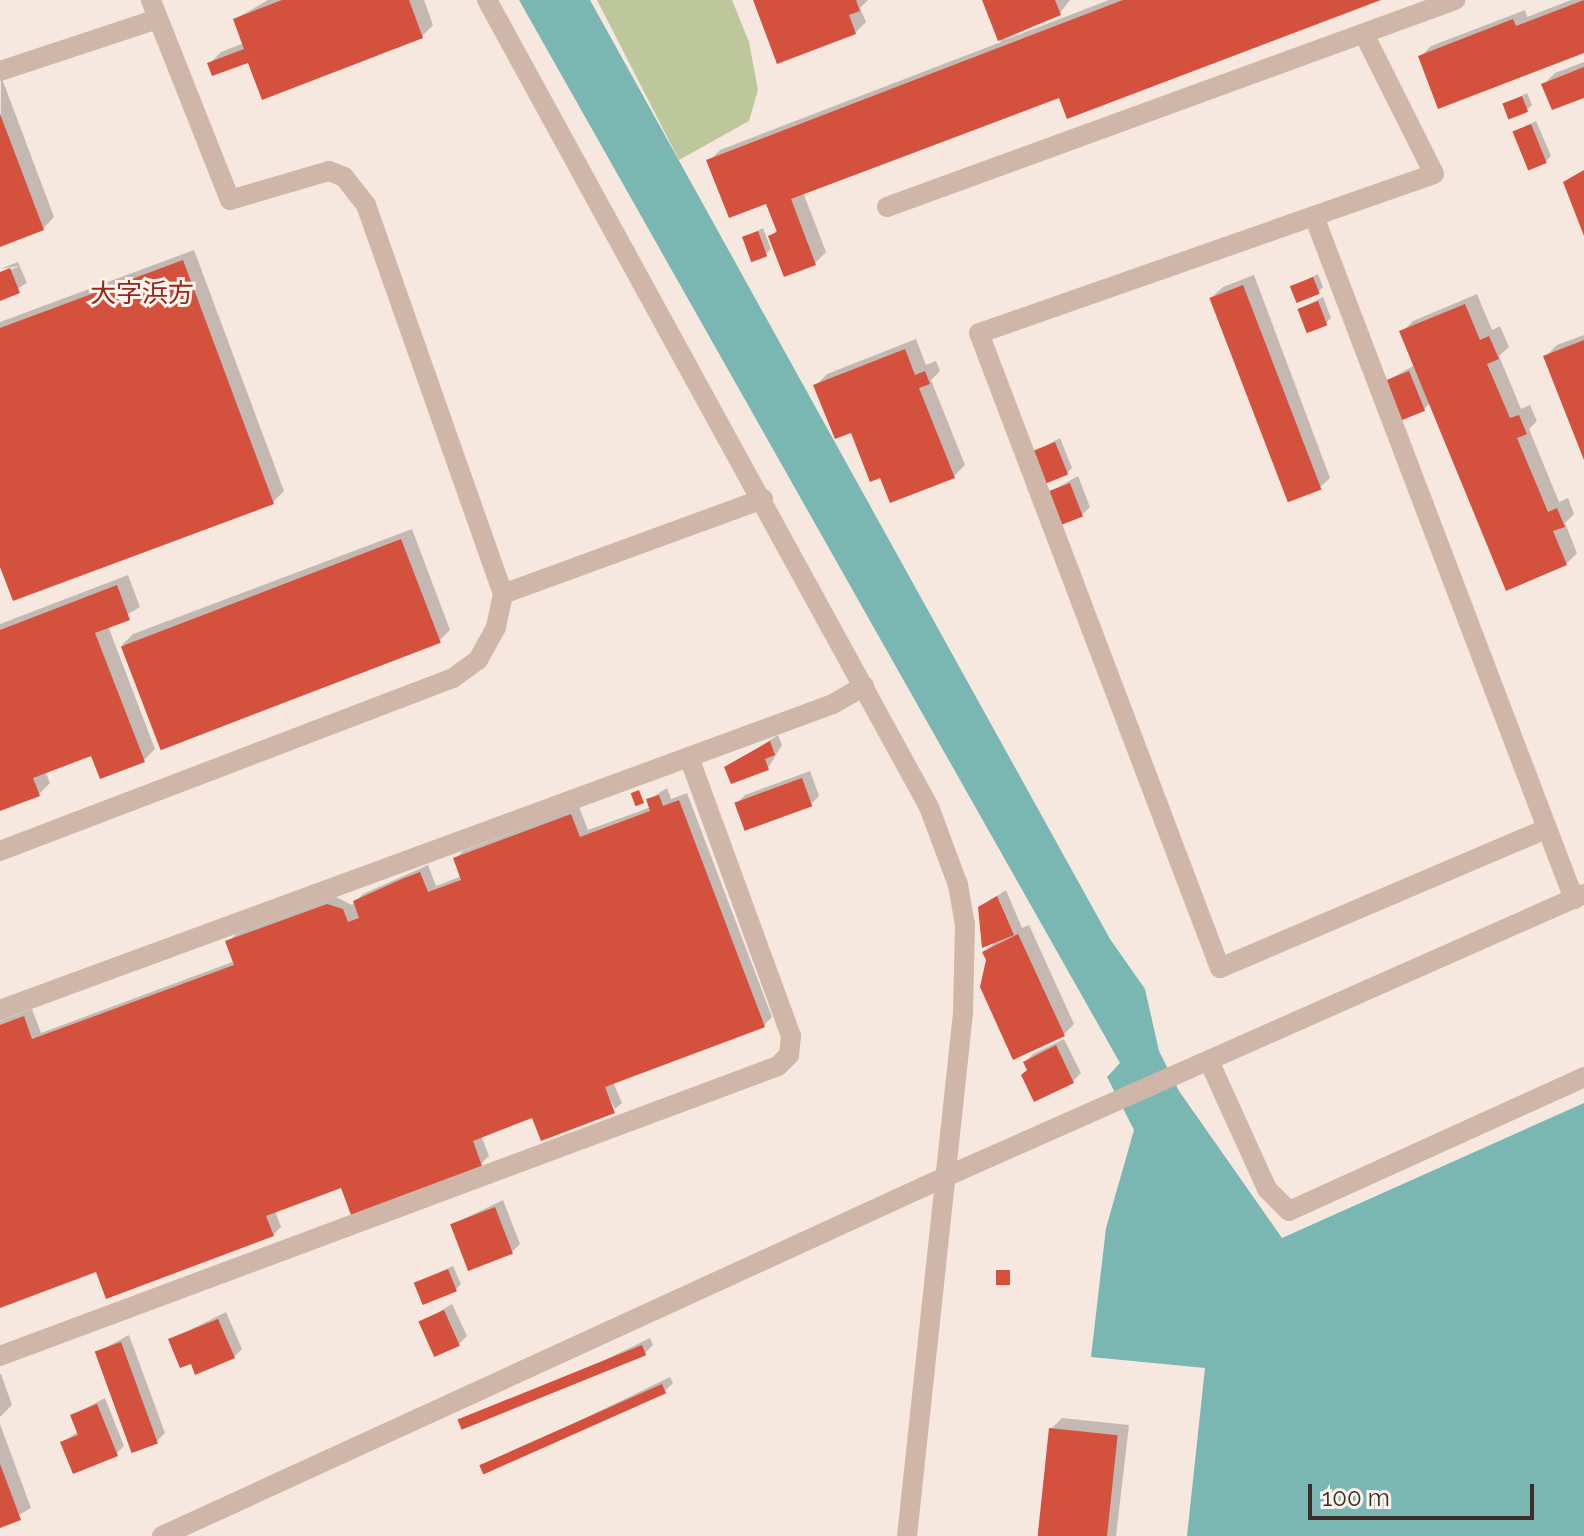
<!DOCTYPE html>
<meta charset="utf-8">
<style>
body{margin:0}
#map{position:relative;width:1584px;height:1536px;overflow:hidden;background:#f6e8df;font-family:Raleway,"Noto Sans JP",sans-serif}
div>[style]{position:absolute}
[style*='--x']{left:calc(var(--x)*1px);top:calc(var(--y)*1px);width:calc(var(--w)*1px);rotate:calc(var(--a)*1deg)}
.green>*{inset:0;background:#bec79c}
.water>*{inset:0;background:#7ab7b2}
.shadow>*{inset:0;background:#0003}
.building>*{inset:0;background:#d4513e;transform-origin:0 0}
.minor>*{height:20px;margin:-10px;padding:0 10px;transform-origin:10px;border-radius:10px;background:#d0b6a8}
span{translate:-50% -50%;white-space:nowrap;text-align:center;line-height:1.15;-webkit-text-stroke:6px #fcf3ec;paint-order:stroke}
.quarter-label{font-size:26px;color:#962718}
.scale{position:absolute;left:1308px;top:1484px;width:226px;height:36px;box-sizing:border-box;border:4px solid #3c2d29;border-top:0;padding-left:10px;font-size:24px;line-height:28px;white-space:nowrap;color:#3c2d29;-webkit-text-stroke:6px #fcf3ec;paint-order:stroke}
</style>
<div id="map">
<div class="green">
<i style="clip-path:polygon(597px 0,732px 0,749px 42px,758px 90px,749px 121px,679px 160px)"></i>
</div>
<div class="water">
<i style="clip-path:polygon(519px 0,590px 0,1110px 939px,1145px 989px,1159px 1051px,1179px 1091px,1282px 1238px,1584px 1103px,1584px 1536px,1187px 1536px,1205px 1368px,1091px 1357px,1106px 1228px,1134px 1130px,1107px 1077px,1120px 1063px)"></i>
</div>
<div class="shadow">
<i style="clip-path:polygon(268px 0,424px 0,433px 25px,422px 36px,210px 63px,221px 52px,244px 43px,235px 19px)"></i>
<i style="clip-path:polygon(755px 0,868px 0,860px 8px,866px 22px,855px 33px)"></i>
<i style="clip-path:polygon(984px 0,1070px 0,1060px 13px,1002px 41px,1109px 0,1376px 0,1060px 96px,803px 192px,826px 252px,815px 263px,771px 236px,778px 229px,767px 201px,709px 161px,720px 150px,1001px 42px)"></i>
<i style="clip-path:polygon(1571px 0,1584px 0,1584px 50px,1420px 57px,1431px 46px,1525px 10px,1527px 17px)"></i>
<i style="clip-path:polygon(1584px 62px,1584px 96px,1544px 84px,1555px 73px)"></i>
<i style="clip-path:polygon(1px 76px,54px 217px,43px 229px,0 245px)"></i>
<i style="clip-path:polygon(1527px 93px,1532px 105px,1527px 110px,1506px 104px)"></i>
<i style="clip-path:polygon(1536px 121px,1551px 156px,1546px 161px,1515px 132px)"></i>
<i style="clip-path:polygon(763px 228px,771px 249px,766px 254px,744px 238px)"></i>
<i style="clip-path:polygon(194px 250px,284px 491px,273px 502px,14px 598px,0 562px,0 322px)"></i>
<i style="clip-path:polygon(18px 262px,27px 283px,0 299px,0 274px,20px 266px,0 269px)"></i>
<i style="clip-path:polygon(1318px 274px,1323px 287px,1318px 292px,1292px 287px)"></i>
<i style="clip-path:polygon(1254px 275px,1330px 478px,1318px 489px,1211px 298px,1223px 287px)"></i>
<i style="clip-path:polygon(1477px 294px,1492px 330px,1500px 326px,1509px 347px,1499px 356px,1521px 409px,1530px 405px,1537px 421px,1529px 429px,1559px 502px,1568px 498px,1574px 514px,1565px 523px,1577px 553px,1566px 564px,1431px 402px,1424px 409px,1386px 381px,1415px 365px,1402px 332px,1413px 321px)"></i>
<i style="clip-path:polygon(1323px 297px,1331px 318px,1326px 323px,1299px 309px)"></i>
<i style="clip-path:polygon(1584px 335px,1584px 456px,1546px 356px,1557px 345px)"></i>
<i style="clip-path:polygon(916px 339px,926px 365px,936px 361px,940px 371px,931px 380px,965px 465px,954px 476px,881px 475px,816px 385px,827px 374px)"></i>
<i style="clip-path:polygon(1060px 438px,1072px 468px,1067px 473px,1032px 453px)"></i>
<i style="clip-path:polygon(1078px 476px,1090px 507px,1082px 515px,1046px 494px)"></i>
<i style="clip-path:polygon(412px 529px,450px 630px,439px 641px,122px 645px,133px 634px)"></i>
<i style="clip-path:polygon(128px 575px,140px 607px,108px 626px,155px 749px,144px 760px,92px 754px,46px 773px,50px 783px,39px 794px,0 809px,0 624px)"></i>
<i style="clip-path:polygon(778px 735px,782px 745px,768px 768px,726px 768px)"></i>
<i style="clip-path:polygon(810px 771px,819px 796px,811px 804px,737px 803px,745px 795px)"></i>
<i style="clip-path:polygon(667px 788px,671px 799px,687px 793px,772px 1017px,764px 1025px,613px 1082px,622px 1103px,615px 1109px,599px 1078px,613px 1111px,533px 1116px,481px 1135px,489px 1156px,481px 1164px,342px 1186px,275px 1211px,281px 1227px,273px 1235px,97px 1270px,0 1306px,0 1021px,32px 1009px,41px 1033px,235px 961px,228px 942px,236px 934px,336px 897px,352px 905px,363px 894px,428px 865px,436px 886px,462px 876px,455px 859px,463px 851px,579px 807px,588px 830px,651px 807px,648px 800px)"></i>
<i style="clip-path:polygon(1006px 890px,1022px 928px,1029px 925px,1074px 1024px,1063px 1035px,985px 952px,997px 940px,980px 907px)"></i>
<i style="clip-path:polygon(1064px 1039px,1081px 1073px,1073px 1081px,1029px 1069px,1025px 1062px,1033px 1054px)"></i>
<i style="clip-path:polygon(503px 1200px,520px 1244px,512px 1252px,453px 1224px)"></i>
<i style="clip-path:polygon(453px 1266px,461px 1284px,456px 1289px,416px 1283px)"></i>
<i style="clip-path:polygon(452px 1304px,467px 1336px,459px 1344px,422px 1322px)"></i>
<i style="clip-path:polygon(226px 1312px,242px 1349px,234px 1357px,170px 1340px)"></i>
<i style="clip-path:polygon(129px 1335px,165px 1433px,157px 1441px,97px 1352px)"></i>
<i style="clip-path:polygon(650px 1338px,653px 1345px,645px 1353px,464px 1428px)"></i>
<i style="clip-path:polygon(1px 1374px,12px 1405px,0 1417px,0 1374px)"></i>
<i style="clip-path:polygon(670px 1377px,673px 1383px,665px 1391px,482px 1468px)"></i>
<i style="clip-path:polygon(105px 1398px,124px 1446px,116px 1454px,62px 1442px,79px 1431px,72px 1415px)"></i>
<i style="clip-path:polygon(1062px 1418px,1129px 1425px,1116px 1536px,1039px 1536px,1051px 1429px)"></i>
<i style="clip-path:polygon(0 1424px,31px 1508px,0 1526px)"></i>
</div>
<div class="building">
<i style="clip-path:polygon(282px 0,409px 0,423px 38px,262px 100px,248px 63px,212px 76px,207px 63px,244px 49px,233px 19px)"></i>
<i style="clip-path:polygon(753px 0,856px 0,860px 11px,849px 15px,856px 34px,777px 64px)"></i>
<i style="clip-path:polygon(982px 0,1055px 0,1061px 15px,998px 41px)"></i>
<i style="clip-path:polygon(1123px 0,1381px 0,1067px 119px,1059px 98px,791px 199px,816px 265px,784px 277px,768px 236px,777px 232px,766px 204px,729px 218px,706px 160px)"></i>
<i style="clip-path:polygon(1584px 0,1584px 53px,1438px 109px,1418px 56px,1513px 19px,1516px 26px)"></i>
<i style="clip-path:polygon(1584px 67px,1584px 98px,1552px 110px,1541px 84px)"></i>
<i style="left:1522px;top:96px;width:17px;height:21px;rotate:69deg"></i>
<i style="clip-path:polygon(0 114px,44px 230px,0 247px)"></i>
<i style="left:1531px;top:124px;width:42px;height:20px;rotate:68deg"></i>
<i style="clip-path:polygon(1584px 170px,1584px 236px,1563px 182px)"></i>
<i style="left:758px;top:231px;width:27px;height:17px;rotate:70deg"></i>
<i style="clip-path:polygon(183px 260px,274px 504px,13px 601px,0 567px,0 328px)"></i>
<i style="clip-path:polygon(10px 268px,20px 293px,0 301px,0 272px)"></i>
<i style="left:1313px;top:277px;width:18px;height:25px;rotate:68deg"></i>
<i style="left:1243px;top:285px;width:219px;height:36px;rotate:69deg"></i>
<i style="left:1318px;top:301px;width:26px;height:22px;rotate:69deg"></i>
<i style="clip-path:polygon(1465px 304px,1480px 340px,1489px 336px,1499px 359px,1487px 364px,1510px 418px,1519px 415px,1527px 434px,1517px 438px,1548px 512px,1557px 508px,1565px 527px,1553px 531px,1567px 565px,1506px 591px,1399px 331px)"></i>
<i style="clip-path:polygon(1584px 340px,1584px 460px,1543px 356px)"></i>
<i style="clip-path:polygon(905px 349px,915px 375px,925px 371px,930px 384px,919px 388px,955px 478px,890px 503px,880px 478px,870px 482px,851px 433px,835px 439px,813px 385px)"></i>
<i style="left:1409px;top:371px;width:43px;height:28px;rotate:68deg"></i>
<i style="left:1055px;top:442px;width:35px;height:28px;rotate:68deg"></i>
<i style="left:1070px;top:483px;width:36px;height:29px;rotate:69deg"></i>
<i style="left:401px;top:539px;width:111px;height:300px;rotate:69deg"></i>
<i style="clip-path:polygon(117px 585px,130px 620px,95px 633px,145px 762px,100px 779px,91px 756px,33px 778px,40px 796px,0 811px,0 630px)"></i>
<i style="clip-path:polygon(770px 741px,775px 755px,765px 759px,769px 770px,731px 784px,724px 767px)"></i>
<i style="left:802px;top:778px;width:30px;height:72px;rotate:70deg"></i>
<i style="left:639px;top:790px;width:14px;height:9px;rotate:69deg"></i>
<i style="clip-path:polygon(659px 795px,663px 806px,679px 800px,765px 1027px,605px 1087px,615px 1113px,541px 1141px,532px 1118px,473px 1141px,482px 1166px,351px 1215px,341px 1188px,266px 1216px,274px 1236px,106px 1299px,96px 1272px,0 1308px,0 1025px,24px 1016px,32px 1039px,234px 965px,225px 941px,327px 904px,343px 909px,348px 922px,359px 918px,353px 901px,404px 878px,420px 872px,428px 892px,461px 880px,453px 858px,571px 814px,580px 837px,650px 811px,646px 799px)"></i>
<i style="clip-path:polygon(997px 896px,1014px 935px,982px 948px,978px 907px)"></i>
<i style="clip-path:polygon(1018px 934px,1065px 1036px,1013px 1060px,980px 987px,986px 960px,982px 952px)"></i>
<i style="clip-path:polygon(1056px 1045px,1074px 1083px,1034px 1102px,1021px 1075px,1027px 1070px,1023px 1062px)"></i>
<i style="left:495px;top:1207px;width:50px;height:48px;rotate:69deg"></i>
<i style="left:448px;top:1269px;width:24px;height:37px;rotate:68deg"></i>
<i style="left:996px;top:1270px;width:14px;height:15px"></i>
<i style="left:444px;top:1310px;width:39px;height:28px;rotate:66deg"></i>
<i style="clip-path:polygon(218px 1319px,235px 1358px,195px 1375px,191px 1364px,180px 1368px,168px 1339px)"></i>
<i style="left:121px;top:1342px;width:108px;height:28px;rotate:70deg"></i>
<i style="left:642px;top:1345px;width:11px;height:199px;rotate:68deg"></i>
<i style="left:662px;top:1384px;width:10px;height:200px;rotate:66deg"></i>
<i style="clip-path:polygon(97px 1404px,118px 1456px,73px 1474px,60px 1442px,78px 1435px,70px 1415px)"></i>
<i style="left:1049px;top:1428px;width:69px;height:109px;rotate:6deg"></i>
<i style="clip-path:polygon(0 1464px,21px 1520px,0 1528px)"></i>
</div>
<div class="minor">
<i style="--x:487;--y:0;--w:920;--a:61.29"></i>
<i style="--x:929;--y:807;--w:83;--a:69.6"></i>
<i style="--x:958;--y:885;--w:40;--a:80"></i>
<i style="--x:965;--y:924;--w:89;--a:91.3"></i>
<i style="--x:963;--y:1013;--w:526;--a:96.11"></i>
<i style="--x:1365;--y:36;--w:154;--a:63.4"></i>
<i style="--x:1434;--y:174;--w:482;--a:160.7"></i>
<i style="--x:979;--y:333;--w:679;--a:69.22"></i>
<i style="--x:1220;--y:968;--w:351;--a:-23.1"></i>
<i style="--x:0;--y:71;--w:165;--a:-18.3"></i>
<i style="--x:887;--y:207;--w:605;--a:-20.02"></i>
<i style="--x:1315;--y:219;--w:728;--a:69.15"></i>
<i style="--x:503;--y:594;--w:277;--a:-20.1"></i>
<i style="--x:0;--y:851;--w:485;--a:-20.9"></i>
<i style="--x:453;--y:678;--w:31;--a:-36"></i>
<i style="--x:478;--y:660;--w:38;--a:-61"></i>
<i style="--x:496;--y:627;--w:34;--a:-78"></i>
<i style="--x:503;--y:594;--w:412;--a:-109.4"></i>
<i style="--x:366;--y:205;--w:36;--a:-128"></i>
<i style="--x:344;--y:177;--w:16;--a:-158"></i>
<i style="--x:329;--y:171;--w:103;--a:163.7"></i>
<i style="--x:230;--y:200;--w:215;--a:-111.6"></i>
<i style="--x:0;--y:1010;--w:887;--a:-20.17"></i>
<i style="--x:833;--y:704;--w:36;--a:-30"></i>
<i style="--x:1209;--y:1061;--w:141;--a:65.6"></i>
<i style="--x:1267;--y:1189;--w:31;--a:45"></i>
<i style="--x:1289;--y:1211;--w:324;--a:-24.4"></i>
<i style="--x:0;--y:1356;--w:830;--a:-20.44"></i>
<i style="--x:778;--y:1066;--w:16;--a:-45"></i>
<i style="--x:789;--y:1055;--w:19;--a:-84"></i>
<i style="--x:791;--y:1036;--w:296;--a:-110.1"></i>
<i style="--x:162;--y:1536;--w:861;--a:-24.63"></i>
<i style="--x:945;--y:1177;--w:699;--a:-23.89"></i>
</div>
<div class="quarter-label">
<span style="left:142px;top:294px">大字浜方</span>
</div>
<div class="scale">100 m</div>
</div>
